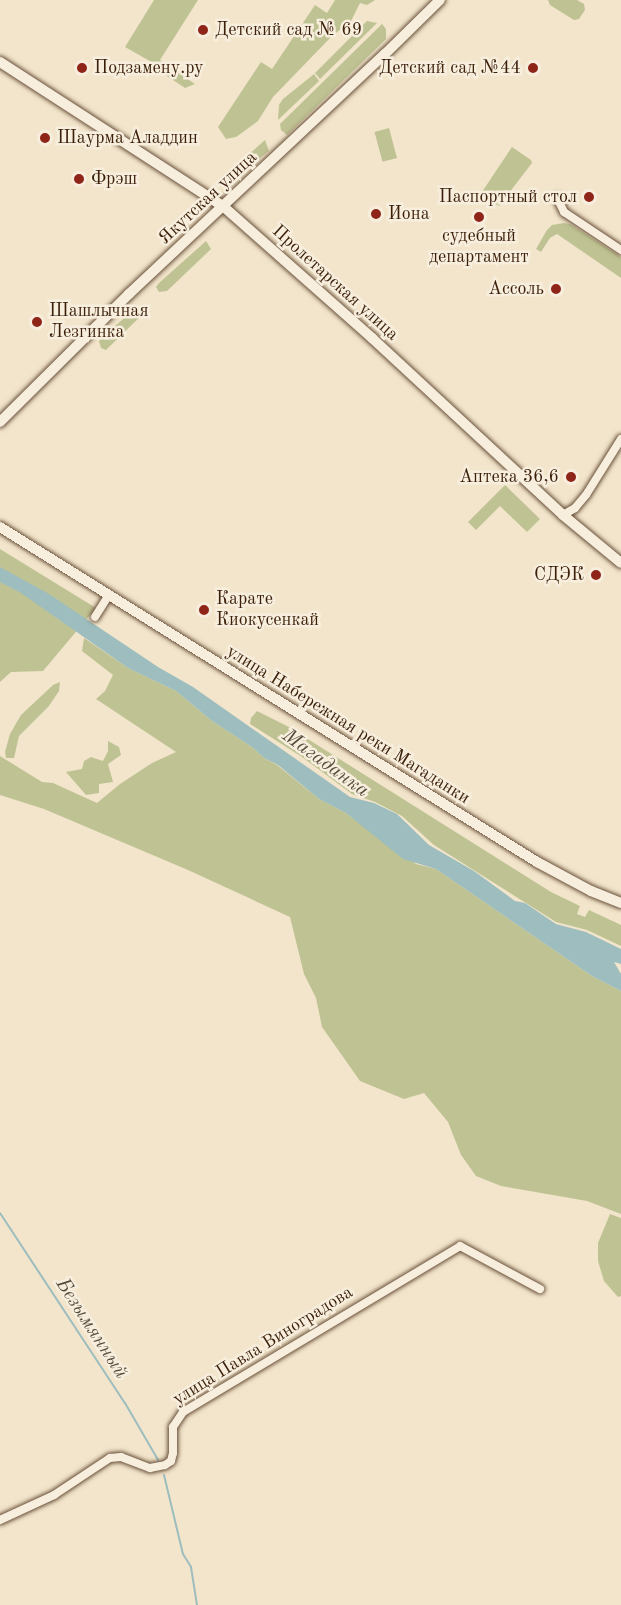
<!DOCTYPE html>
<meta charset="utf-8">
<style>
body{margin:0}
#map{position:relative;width:621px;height:1605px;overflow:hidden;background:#f2e5cb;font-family:"Old Standard TT",serif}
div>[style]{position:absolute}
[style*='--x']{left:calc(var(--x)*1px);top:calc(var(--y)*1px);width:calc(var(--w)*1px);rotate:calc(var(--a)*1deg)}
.green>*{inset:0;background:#bfc393;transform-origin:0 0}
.water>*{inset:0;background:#9dbdbe}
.stream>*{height:2px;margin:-1px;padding:0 1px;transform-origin:1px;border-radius:1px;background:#9dbdbe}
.roads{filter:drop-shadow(0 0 2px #69503a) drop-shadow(0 0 2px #69503a)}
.minor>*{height:8px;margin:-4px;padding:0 4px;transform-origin:4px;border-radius:4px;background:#f7eedd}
.tertiary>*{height:10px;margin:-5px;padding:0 5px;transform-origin:5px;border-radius:5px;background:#f7eedd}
.dots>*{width:16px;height:16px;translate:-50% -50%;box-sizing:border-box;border:3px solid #f7eedd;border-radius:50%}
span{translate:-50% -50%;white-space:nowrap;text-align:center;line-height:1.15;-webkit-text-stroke:5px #f7eedd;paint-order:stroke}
.poi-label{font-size:18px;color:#3b1f09}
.left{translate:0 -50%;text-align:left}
.right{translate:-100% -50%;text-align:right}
.street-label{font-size:18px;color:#3b1f09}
.water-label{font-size:20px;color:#584e3f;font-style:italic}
</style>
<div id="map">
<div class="green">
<i style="clip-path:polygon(154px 0,198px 0,160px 60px,195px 84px,185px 88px,158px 70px,155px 64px,125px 47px)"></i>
<i style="clip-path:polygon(335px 0,375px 0,367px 5px,360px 3px,351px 21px,332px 36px,273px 97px,258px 121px,236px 137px,226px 139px,218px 127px,261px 62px,272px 69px,315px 5px,327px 13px)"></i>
<i style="clip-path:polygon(548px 0,577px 0,584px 4px,585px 10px,579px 19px,574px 20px,550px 5px)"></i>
<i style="clip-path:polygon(367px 21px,377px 23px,320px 79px,315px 73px)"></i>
<i style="clip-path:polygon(382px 24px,386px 29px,386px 39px,287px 135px,281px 130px,280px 124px)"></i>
<i style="clip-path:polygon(314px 74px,319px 81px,278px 120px,279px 105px,283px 99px)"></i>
<i style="left:389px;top:128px;width:31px;height:15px;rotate:75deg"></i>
<i style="clip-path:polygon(265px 140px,269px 151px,232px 179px,229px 175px,232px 169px)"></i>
<i style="clip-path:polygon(512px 147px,531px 160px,532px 163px,499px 206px,480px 195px)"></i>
<i style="clip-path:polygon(564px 223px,570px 224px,621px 257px,621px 278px,557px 234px,550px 238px,541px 252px,536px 249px,547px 230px,552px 225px)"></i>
<i style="clip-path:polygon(206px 241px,211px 249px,167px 291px,159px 292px,156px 287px,159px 283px)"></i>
<i style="clip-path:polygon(136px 307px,143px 310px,143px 314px,106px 350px,101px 348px,99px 341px)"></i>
<i style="clip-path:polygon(505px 485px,540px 519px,527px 532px,500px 506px,476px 530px,468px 522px)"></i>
<i style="clip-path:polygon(0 549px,96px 608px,43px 671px,11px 672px,0 682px)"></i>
<i style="clip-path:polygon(84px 638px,128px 668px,176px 691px,212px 721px,252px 747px,264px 758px,277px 765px,319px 799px,346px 813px,416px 864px,436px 869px,592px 976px,621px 991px,621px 1214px,587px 1201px,501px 1186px,476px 1176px,461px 1155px,448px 1122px,424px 1093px,404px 1099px,360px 1081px,322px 1027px,316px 998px,304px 974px,290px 917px,188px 870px,44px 809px,0 795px,0 756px,42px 782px,53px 783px,97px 803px,120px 784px,152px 763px,176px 752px,96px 699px,105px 691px,113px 675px,82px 651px)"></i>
<i style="clip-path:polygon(60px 682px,59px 691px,49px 706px,19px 736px,14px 758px,6px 758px,5px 752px,10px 734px,21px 715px,53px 685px)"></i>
<i style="clip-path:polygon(257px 711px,287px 726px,551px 892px,580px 906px,577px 914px,585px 917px,589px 910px,621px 925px,621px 946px,587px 930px,556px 922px,434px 845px,402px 816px,375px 802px,352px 794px,302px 757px,250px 724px,251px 718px)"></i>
<i style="clip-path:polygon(108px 741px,119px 747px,121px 755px,108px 764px,113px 782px,99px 784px,99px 793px,86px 795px,66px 772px,82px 769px,84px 761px,91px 757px,103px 761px,108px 751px)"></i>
<i style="clip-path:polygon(610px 1214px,621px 1218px,621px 1296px,618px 1297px,604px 1281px,598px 1261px,598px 1243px)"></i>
</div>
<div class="water">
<i style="clip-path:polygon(0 567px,49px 594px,158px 667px,193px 687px,350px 797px,374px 803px,397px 814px,429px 845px,474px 871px,515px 901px,525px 903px,556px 924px,586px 932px,621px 949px,621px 964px,614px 962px,621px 974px,621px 991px,592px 976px,436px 869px,403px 859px,346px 813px,319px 799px,278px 765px,264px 758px,252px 747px,212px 721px,176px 691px,128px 668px,21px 593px,0 582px)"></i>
</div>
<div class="stream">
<i style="--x:0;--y:1213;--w:227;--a:56.7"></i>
<i style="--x:125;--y:1403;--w:66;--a:59.9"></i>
<i style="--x:164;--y:1475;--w:81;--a:76.5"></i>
<i style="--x:183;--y:1554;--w:15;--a:58"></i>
<i style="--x:191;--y:1567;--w:38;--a:81"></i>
</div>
<div class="roads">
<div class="minor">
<i style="--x:557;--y:198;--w:16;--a:63"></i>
<i style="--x:564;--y:212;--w:69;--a:33.7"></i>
<i style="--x:563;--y:515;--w:14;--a:-30"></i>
<i style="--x:575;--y:508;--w:17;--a:-50"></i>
<i style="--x:586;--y:495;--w:66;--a:-58"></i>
<i style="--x:95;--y:617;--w:26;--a:-58"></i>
<i style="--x:0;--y:1520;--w:60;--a:-24.8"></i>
<i style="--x:54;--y:1495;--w:67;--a:-33.5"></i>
<i style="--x:110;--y:1458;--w:11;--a:-5"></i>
<i style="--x:121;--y:1457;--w:31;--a:21"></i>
<i style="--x:150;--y:1468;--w:15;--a:-11"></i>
<i style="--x:165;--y:1465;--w:7;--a:-34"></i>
<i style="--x:171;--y:1461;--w:8;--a:-76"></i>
<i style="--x:173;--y:1453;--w:26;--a:-90"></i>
<i style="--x:173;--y:1427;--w:18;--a:-56"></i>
<i style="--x:183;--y:1412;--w:323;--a:-30.9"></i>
<i style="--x:460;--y:1246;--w:91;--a:28.3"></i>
</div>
<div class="tertiary">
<i style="--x:0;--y:62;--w:267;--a:32.9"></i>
<i style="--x:224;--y:207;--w:198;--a:41.5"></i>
<i style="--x:372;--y:338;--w:260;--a:42.8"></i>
<i style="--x:563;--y:515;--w:75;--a:39.6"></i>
<i style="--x:0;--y:422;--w:182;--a:-44.8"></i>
<i style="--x:129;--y:294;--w:351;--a:-43.2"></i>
<i style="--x:385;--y:54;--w:77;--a:-44.5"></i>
<i style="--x:0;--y:527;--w:633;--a:31.96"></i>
<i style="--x:537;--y:862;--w:61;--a:28.2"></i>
<i style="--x:591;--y:891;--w:32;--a:22"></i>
</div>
</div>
<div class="dots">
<i style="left:203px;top:30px;background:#8f2418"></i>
<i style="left:82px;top:68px;background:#8f2418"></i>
<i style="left:533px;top:68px;background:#8f2418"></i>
<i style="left:45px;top:138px;background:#8f2418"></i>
<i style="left:79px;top:179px;background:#8f2418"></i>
<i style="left:589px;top:197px;background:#8f2418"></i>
<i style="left:376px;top:214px;background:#8f2418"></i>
<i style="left:479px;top:217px;background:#8f2418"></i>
<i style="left:556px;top:289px;background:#8f2418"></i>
<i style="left:37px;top:322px;background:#8f2418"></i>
<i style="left:571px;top:477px;background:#8f2418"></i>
<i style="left:596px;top:575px;background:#8f2418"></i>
<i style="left:204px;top:610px;background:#8f2418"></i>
</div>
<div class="poi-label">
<span class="left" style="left:215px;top:30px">Детский сад № 69</span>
<span class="left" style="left:94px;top:68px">Подзамену.ру</span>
<span class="right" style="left:521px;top:68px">Детский сад №44</span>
<span class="left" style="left:57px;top:138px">Шаурма Аладдин</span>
<span class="left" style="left:91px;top:179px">Фрэш</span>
<span class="right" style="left:577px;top:197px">Паспортный стол</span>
<span class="left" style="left:388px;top:214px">Иона</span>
<span style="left:479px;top:247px">судебный<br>департамент</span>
<span class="right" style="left:544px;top:289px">Ассоль</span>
<span class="left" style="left:49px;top:322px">Шашлычная<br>Лезгинка</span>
<span class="right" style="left:559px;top:477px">Аптека 36,6</span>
<span class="right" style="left:584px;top:575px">СДЭК</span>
<span class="left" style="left:216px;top:610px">Карате<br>Киокусенкай</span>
</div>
<div class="street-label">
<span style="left:208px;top:198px;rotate:-43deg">Якутская улица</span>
<span style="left:335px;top:283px;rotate:42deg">Пролетарская улица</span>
<span style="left:348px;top:725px;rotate:32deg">улица Набережная реки Магаданки</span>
<span style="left:263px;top:1346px;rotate:-32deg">улица Павла Виноградова</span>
</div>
<div class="water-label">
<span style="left:325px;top:764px;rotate:36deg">Магаданка</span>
<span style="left:91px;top:1329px;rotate:57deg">Безымянный</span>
</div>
</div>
